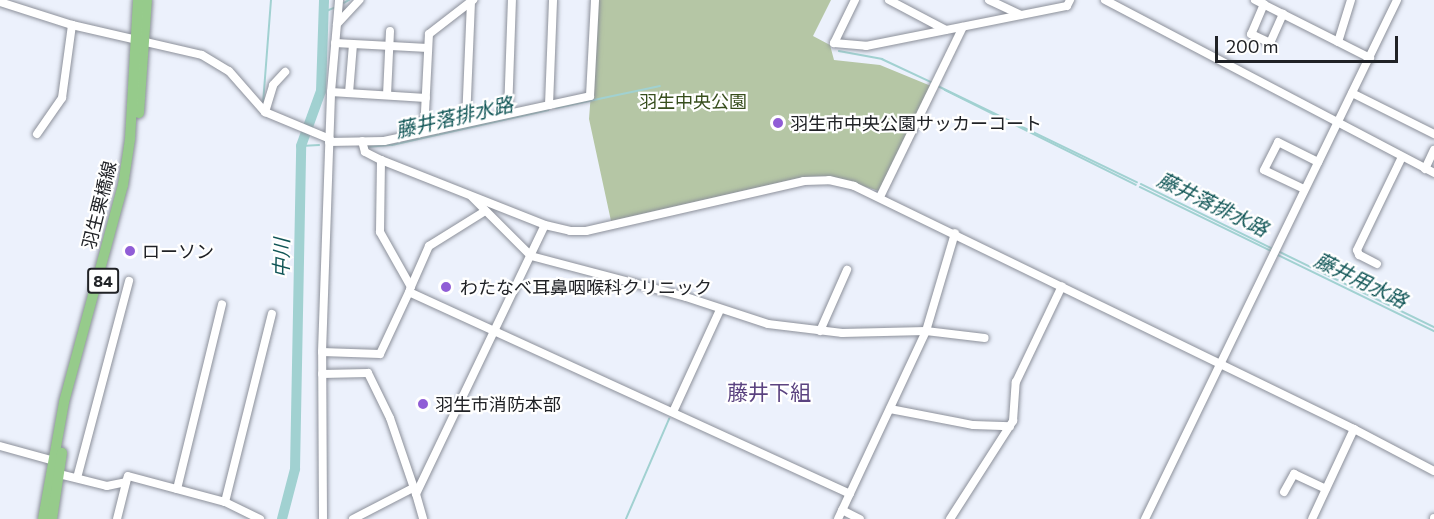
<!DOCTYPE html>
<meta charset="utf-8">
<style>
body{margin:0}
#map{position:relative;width:1434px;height:519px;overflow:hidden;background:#ecf1fc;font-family:Commissioner,"Noto Sans JP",sans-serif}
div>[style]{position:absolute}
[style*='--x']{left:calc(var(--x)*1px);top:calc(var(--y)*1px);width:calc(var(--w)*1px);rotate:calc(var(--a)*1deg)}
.green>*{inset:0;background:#b5c6a5}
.stream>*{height:1.5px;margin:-0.75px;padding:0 0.75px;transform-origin:0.75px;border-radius:0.75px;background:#a1d1d1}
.river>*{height:10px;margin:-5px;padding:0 5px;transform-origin:5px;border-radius:5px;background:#a1d1d1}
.roads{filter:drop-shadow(0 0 2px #8c909a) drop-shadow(0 0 2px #8c909a)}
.minor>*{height:8px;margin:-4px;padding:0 4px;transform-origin:4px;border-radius:4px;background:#fff}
.major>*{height:10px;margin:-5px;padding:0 5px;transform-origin:5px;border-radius:5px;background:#96cb8b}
.dots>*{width:16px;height:16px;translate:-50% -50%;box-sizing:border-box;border:3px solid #fff;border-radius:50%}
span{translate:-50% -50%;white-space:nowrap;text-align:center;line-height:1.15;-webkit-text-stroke:4.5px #fff;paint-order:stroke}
.shield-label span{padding:2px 4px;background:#fff;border:2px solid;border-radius:4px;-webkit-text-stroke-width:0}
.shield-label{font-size:16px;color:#202226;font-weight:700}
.park-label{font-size:18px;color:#374e1d}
.poi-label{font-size:18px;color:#202226}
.left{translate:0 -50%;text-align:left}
.street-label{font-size:18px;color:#202226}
.water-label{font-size:20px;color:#105556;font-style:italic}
.quarter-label{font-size:21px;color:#5b4380}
.scale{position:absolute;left:1215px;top:36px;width:183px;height:27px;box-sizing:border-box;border:3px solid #202226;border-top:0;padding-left:8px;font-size:18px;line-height:21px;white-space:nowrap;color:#202226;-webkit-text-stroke:4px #fff;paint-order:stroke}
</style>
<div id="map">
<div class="green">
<i style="clip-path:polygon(598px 0,831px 0,813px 36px,830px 45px,834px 60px,880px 65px,931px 86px,879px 191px,830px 176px,803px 177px,611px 221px,589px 119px)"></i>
</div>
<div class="stream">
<i style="--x:344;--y:3;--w:6;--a:-31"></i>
<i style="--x:324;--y:12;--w:11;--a:-22"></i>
<i style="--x:839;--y:51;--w:44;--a:10.5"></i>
<i style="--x:882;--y:59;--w:54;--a:25.1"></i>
<i style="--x:938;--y:86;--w:221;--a:25.8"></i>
<i style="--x:945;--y:90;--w:213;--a:26.4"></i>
<i style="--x:263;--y:104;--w:104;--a:-85.6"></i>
<i style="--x:556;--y:108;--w:106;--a:-11.9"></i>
<i style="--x:301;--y:146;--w:18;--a:-3"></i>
<i style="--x:367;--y:147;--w:25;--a:-5"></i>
<i style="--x:392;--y:145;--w:160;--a:-12.6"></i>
<i style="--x:1141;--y:184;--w:145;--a:26.2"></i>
<i style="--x:1140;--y:187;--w:146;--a:26"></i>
<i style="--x:1278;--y:251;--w:174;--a:26"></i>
<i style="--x:1278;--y:255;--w:174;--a:26"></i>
<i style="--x:626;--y:519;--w:109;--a:-66.7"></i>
</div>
<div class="river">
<i style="--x:282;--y:519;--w:52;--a:-75.4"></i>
<i style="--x:295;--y:469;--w:323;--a:-88.9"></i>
<i style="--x:301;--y:146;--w:59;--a:-70"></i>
<i style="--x:321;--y:91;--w:91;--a:-88.1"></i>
</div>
<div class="roads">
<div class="minor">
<i style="--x:855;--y:0;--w:48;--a:116"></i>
<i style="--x:834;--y:43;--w:32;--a:5"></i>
<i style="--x:866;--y:46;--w:205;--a:-11.3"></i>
<i style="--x:1067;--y:6;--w:7;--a:-63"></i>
<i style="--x:889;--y:0;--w:64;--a:27.8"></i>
<i style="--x:989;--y:0;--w:35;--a:25"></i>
<i style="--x:1105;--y:0;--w:372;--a:27.7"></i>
<i style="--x:1255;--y:0;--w:129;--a:26.8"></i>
<i style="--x:0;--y:2;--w:76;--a:17.7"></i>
<i style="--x:72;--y:25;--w:133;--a:13"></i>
<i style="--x:202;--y:55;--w:31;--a:31"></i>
<i style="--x:229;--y:71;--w:55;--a:48.7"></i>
<i style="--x:265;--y:112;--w:70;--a:22.6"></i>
<i style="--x:1264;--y:4;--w:33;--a:113"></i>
<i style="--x:1251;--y:34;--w:21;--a:25"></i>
<i style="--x:1270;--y:43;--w:32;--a:-66"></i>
<i style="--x:337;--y:24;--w:33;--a:-47"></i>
<i style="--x:1338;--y:42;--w:44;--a:-72.8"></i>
<i style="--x:335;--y:43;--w:93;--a:3.1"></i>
<i style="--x:331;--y:92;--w:95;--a:3.6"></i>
<i style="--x:349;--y:93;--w:49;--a:-85.3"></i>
<i style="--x:1352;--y:93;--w:92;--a:26.6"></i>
<i style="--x:387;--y:95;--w:64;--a:-87.3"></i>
<i style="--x:549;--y:105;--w:105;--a:-87.8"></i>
<i style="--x:265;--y:112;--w:28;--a:-73"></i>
<i style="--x:273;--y:85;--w:18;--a:-47"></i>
<i style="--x:508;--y:113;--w:113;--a:-88"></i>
<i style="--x:466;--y:121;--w:120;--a:-87.6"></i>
<i style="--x:424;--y:132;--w:98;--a:-87.1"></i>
<i style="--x:429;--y:34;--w:56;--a:-37.7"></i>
<i style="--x:37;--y:134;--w:44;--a:-55.2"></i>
<i style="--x:62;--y:98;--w:74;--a:-82.2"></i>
<i style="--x:362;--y:141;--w:11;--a:75"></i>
<i style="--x:365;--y:152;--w:18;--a:27"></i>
<i style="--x:381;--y:160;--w:176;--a:21.6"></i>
<i style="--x:545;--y:225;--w:26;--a:13"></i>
<i style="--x:570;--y:231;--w:16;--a:0"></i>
<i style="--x:586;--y:231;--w:224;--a:-12.9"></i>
<i style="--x:804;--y:181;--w:25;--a:-2"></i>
<i style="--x:829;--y:180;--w:26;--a:13"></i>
<i style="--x:854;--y:186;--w:556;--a:25.92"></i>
<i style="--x:1354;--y:429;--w:99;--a:115"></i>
<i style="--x:329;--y:142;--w:55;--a:-1"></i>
<i style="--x:384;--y:141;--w:211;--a:-12.3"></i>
<i style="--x:590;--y:96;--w:96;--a:-87"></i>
<i style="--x:381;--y:160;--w:72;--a:90.8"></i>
<i style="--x:380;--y:232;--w:63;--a:60.6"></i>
<i style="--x:1425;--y:169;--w:21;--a:-65"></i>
<i style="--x:1304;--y:189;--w:44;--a:-154.6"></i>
<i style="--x:1264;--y:170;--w:31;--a:-63"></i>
<i style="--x:1278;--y:142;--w:45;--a:26.6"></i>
<i style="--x:472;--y:197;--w:83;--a:45"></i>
<i style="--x:531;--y:256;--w:160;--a:14.8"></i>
<i style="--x:686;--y:297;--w:86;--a:18.2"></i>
<i style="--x:768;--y:324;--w:75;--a:6.9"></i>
<i style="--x:842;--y:333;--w:84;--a:-1.4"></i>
<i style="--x:926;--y:331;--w:59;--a:6.8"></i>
<i style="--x:880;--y:197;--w:189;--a:-64"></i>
<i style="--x:1377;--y:264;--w:20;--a:-153"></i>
<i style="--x:1359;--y:255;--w:5;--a:-112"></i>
<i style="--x:1357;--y:250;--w:103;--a:-64.2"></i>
<i style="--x:410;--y:289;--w:47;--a:-66.2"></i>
<i style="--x:429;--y:246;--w:66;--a:-32"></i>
<i style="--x:820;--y:331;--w:67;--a:-66.1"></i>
<i style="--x:322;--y:352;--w:58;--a:2"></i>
<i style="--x:380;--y:354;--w:68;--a:-64.9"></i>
<i style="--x:409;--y:292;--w:485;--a:24.6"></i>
<i style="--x:322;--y:374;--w:46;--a:-1.2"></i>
<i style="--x:368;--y:373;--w:50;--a:63.9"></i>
<i style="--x:390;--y:418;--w:80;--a:71.1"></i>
<i style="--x:416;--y:494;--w:298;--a:-64.4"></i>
<i style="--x:890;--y:409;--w:85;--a:10.9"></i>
<i style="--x:973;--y:425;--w:37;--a:2"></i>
<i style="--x:673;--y:412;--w:112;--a:-65.3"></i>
<i style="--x:1354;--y:429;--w:90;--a:27.7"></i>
<i style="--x:0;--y:446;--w:56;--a:15.5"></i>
<i style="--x:59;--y:474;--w:49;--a:14"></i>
<i style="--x:107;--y:486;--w:19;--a:-12"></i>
<i style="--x:126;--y:482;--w:6;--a:-72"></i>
<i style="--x:128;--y:476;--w:100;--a:15"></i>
<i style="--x:225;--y:502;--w:39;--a:26"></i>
<i style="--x:77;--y:478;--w:204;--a:-75.2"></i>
<i style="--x:177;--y:489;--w:190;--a:-76.3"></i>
<i style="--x:1284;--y:492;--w:21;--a:-61"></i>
<i style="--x:1294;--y:474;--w:35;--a:25"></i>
<i style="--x:416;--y:494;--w:26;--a:74"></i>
<i style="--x:225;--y:502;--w:194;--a:-76"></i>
<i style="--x:842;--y:510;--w:20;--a:27"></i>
<i style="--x:117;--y:519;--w:38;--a:-76"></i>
<i style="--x:323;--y:519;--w:167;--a:-90.3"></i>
<i style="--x:322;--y:352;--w:260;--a:-88"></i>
<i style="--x:331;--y:92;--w:92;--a:-85"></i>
<i style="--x:353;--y:519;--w:68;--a:-27.3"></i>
<i style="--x:838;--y:519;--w:208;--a:-64.9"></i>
<i style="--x:926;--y:331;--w:102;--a:-73.5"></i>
<i style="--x:950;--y:519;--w:117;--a:-57.3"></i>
<i style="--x:1013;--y:421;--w:39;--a:-86"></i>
<i style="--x:1016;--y:382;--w:106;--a:-64.4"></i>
<i style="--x:1145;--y:519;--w:577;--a:-64.1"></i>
<i style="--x:1434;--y:519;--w:1;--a:-90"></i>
</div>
<div class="major">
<i style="--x:139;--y:113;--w:113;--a:-86"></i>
<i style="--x:43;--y:519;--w:119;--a:-79.8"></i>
<i style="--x:64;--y:402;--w:225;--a:-74.8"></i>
<i style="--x:123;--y:185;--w:47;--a:-81.3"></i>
<i style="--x:130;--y:139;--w:139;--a:-86.7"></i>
<i style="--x:52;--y:519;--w:67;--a:-81.4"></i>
</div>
</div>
<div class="dots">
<i style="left:778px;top:123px;background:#905dd6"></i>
<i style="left:130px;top:251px;background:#905dd6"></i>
<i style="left:446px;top:287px;background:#905dd6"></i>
<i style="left:423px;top:404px;background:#905dd6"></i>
</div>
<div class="shield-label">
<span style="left:103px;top:281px">84</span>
</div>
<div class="park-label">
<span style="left:693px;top:101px">羽生中央公園</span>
</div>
<div class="poi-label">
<span class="left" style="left:790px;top:123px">羽生市中央公園サッカーコート</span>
<span class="left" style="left:142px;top:251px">ローソン</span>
<span class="left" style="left:460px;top:287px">わたなべ耳鼻咽喉科クリニック</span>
<span class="left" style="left:435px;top:404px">羽生市消防本部</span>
</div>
<div class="street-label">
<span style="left:99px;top:205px;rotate:-76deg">羽生栗橋線</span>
</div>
<div class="water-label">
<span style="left:454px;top:117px;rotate:-13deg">藤井落排水路</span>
<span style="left:1213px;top:204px;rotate:26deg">藤井落排水路</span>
<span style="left:281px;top:258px;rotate:-89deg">中川</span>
<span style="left:1361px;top:280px;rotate:26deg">藤井用水路</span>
</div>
<div class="quarter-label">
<span style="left:769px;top:392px">藤井下組</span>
</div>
<div class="scale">200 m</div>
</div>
